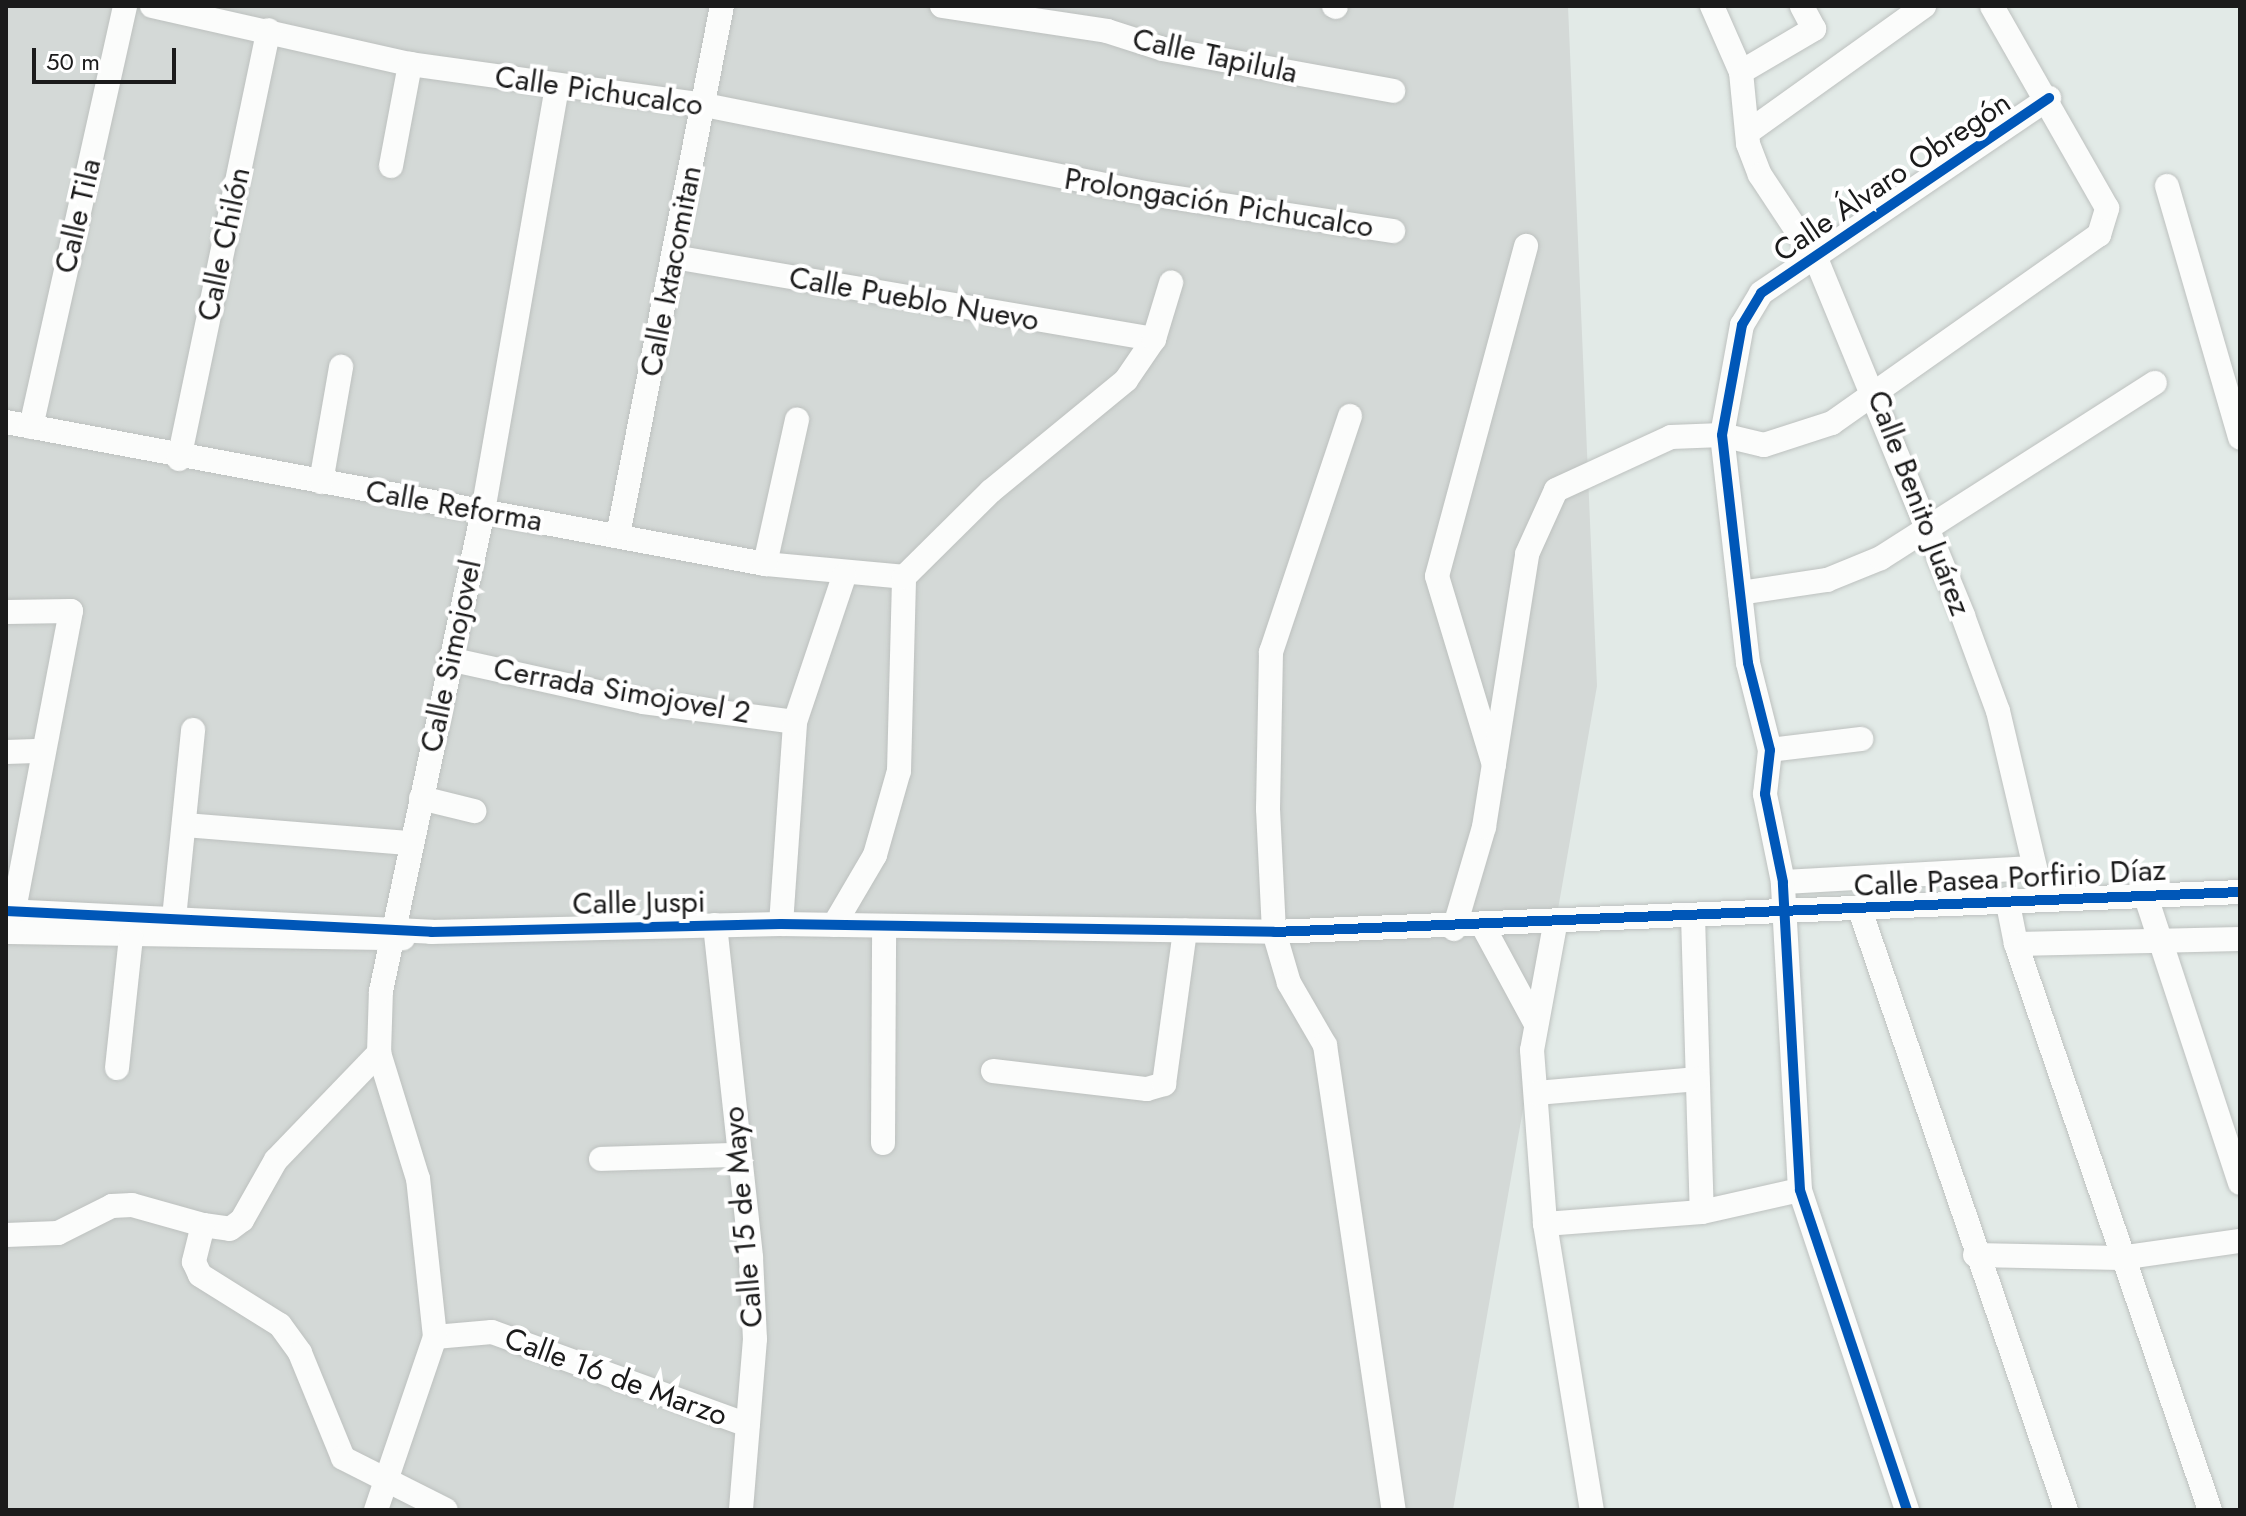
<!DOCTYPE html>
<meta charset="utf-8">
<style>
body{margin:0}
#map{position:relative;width:2246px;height:1516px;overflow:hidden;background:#e2eae7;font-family:Jost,sans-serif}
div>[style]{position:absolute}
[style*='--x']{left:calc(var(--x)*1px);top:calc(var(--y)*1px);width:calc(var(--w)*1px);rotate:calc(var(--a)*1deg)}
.residential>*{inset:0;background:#d4d9d7}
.roads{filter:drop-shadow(0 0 2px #bdc1bf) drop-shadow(0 0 2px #bdc1bf)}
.minor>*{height:24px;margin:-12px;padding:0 12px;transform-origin:12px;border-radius:12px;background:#fbfcfb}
.cycleway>*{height:10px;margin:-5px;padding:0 5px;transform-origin:5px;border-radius:5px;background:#0057b8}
span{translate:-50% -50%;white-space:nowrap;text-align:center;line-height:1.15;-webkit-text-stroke:8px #fff;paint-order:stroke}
.street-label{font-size:30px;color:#1b1b1b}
.frame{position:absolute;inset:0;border:8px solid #1b1b1b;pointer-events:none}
.scale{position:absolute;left:32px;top:48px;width:144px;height:36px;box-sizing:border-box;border:4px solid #1b1b1b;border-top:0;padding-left:10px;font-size:24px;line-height:28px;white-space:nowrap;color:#1b1b1b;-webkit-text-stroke:6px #fff;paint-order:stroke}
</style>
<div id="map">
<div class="residential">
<i style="clip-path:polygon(6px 6px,1568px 6px,1597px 686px,1453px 1510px,6px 1510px)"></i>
</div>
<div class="roads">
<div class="minor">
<i style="--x:152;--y:6;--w:264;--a:12.7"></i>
<i style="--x:410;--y:64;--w:298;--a:7.9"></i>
<i style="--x:705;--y:105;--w:455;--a:11.3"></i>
<i style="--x:1151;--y:194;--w:245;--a:8.7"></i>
<i style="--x:942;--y:6;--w:167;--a:8.6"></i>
<i style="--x:1107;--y:31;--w:59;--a:17.8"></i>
<i style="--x:1163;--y:49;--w:234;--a:10.3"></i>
<i style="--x:1334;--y:6;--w:2;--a:27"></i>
<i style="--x:1712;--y:6;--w:72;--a:66.3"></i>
<i style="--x:1741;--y:72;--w:72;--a:84.4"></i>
<i style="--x:1748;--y:144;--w:33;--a:69"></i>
<i style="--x:1760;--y:175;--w:103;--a:56.5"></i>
<i style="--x:1817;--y:261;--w:384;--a:67.6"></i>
<i style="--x:1963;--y:616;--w:101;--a:69.8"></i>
<i style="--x:1998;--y:711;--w:191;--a:76.7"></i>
<i style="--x:1741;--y:72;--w:85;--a:-30.5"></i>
<i style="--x:1814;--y:29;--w:26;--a:-118"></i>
<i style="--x:1751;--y:130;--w:213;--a:-35.6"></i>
<i style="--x:391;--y:166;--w:104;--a:-79.4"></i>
<i style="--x:2167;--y:186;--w:262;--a:73.8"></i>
<i style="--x:674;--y:257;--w:487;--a:9.7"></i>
<i style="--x:1350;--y:416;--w:249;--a:108.5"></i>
<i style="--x:1271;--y:652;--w:157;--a:91.1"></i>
<i style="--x:1268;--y:809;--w:123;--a:87.2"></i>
<i style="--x:1274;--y:932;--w:53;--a:73.6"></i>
<i style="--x:1289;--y:983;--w:72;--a:59.9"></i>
<i style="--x:1325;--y:1045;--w:470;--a:81.6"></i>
<i style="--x:6;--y:422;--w:772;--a:10.6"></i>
<i style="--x:765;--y:564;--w:140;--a:5.3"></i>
<i style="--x:31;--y:427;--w:431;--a:-77.4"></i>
<i style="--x:179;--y:459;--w:438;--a:-78.2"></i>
<i style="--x:321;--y:482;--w:117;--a:-80.1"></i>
<i style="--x:618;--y:535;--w:539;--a:-78.88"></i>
<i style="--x:765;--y:564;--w:148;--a:-77.5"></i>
<i style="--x:1740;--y:593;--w:88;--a:-8.5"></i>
<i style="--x:1827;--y:580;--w:58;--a:-22.2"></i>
<i style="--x:1881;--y:558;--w:325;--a:-32.6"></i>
<i style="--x:6;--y:612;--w:65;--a:-0.9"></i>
<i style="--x:71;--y:611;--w:305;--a:100.8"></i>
<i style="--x:449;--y:659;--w:199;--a:12.5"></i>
<i style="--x:643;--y:702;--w:153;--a:7.5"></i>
<i style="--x:1770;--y:750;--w:92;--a:-6.9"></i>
<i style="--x:6;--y:752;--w:37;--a:-2"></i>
<i style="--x:1494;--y:765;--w:197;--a:-106.8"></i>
<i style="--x:1437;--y:576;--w:342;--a:-74.9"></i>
<i style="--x:421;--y:798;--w:55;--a:13.8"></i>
<i style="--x:185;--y:825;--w:227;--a:4.6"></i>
<i style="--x:1783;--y:882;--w:251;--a:-3.2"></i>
<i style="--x:2145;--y:894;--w:304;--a:71.8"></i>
<i style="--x:2007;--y:899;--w:46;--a:78.7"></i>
<i style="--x:2016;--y:944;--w:224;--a:-1.3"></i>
<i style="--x:1860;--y:910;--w:634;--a:71.05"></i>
<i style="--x:6;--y:911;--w:426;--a:2.8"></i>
<i style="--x:431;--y:932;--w:350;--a:-1.3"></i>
<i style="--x:781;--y:924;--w:493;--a:0.9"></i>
<i style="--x:1274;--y:932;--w:967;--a:-2.37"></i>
<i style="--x:1693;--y:916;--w:296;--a:88.3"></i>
<i style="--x:174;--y:918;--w:189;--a:-84.2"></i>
<i style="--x:781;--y:924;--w:202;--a:-86"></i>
<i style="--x:795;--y:722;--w:154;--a:-71.4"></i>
<i style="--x:715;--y:925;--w:335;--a:83.8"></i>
<i style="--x:751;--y:1258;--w:81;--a:87.2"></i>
<i style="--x:755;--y:1339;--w:172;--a:94.7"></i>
<i style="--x:834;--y:925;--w:81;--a:-59.6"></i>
<i style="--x:875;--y:855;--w:87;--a:-74.1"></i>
<i style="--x:899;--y:771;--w:194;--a:-88.5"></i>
<i style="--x:904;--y:577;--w:122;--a:-44.7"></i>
<i style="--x:991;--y:491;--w:175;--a:-39.4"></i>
<i style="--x:1126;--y:380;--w:50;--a:-55.7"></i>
<i style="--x:1154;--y:339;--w:59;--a:-73.1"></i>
<i style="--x:1555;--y:925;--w:127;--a:100.4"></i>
<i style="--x:1532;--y:1050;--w:174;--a:85.7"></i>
<i style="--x:1545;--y:1224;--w:290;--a:80.7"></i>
<i style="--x:1484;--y:928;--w:109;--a:61.6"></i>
<i style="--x:1454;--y:929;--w:106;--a:-73.6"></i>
<i style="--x:1484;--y:827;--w:276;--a:-81"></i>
<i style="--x:1527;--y:554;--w:70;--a:-65.6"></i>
<i style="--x:1556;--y:490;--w:127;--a:-24.7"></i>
<i style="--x:1671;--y:437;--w:51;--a:-2.2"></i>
<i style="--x:1722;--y:435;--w:43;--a:13.4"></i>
<i style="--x:1764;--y:445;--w:71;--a:-17.9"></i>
<i style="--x:1832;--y:423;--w:327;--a:-35.2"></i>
<i style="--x:2099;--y:235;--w:28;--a:-73"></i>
<i style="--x:2107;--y:208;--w:232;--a:-119.7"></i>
<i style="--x:6;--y:932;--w:397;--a:0.9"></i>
<i style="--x:2016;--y:944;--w:598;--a:71.08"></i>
<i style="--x:117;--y:1068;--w:131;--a:-83.9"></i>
<i style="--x:993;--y:1071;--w:155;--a:6.7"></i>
<i style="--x:1147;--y:1089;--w:18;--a:-16"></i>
<i style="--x:1164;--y:1084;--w:155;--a:-82.2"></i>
<i style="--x:1537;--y:1093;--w:161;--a:-5"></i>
<i style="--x:883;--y:1143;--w:217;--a:-89.7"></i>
<i style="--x:601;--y:1159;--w:136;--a:-1.7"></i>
<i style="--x:1545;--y:1224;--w:157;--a:-4.4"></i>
<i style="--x:1702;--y:1212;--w:100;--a:-12.7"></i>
<i style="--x:203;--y:1225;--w:27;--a:8"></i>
<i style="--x:230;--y:1229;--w:15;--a:-37"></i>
<i style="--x:242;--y:1220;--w:69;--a:-60.5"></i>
<i style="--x:276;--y:1160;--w:149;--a:-46.1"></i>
<i style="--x:6;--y:1235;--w:52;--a:-2.2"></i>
<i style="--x:58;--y:1233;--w:60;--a:-26.6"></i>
<i style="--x:112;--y:1206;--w:20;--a:-3"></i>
<i style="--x:132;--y:1205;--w:74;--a:15.7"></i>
<i style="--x:203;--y:1225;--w:38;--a:104"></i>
<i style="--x:194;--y:1262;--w:14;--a:65"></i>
<i style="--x:200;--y:1275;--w:94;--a:32"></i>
<i style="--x:280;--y:1325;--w:34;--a:54"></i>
<i style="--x:300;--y:1353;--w:113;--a:67.7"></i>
<i style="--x:343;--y:1458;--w:115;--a:26.8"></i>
<i style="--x:1975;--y:1255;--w:145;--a:1.2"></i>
<i style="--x:2120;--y:1258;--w:121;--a:-8.1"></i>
<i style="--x:435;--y:1337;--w:57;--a:-5"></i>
<i style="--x:492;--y:1332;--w:272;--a:20"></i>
<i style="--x:376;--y:1510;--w:183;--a:-71.2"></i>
<i style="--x:435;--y:1337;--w:159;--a:-96.1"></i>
<i style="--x:418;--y:1179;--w:132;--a:-107.2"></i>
<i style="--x:379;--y:1053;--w:62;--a:-88.2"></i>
<i style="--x:381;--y:991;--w:491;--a:-78"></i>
<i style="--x:483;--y:511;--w:432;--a:-80.1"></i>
<i style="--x:1907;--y:1510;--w:337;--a:-108.5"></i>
<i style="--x:1800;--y:1190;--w:308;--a:-93.2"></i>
<i style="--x:1783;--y:882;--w:90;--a:-101.6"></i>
<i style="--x:1765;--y:794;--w:44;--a:-83.5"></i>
<i style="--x:1770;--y:750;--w:90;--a:-104.2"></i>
<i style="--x:1748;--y:663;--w:229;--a:-96.5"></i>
<i style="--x:1722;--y:435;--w:112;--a:-79.7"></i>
<i style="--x:1742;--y:325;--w:37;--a:-59"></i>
<i style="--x:1761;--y:293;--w:348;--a:-34.1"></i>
</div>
</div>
<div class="cycleway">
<i style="--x:6;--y:911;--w:426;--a:2.8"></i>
<i style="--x:431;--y:932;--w:350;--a:-1.3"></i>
<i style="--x:781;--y:924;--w:493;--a:0.9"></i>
<i style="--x:1274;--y:932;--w:967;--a:-2.37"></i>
<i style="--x:1907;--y:1510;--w:337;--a:-108.5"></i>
<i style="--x:1800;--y:1190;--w:308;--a:-93.2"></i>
<i style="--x:1783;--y:882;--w:90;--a:-101.6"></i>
<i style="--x:1765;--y:794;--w:44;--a:-83.5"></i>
<i style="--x:1770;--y:750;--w:90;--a:-104.2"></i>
<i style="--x:1748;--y:663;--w:229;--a:-96.5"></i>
<i style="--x:1722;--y:435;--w:112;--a:-79.7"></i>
<i style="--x:1742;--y:325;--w:37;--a:-59"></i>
<i style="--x:1761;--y:293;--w:348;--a:-34.1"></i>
</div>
<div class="street-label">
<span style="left:1215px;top:56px;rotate:12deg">Calle Tapilula</span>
<span style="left:599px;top:91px;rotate:8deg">Calle Pichucalco</span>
<span style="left:1892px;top:177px;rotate:-34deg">Calle Álvaro Obregón</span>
<span style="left:1219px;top:203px;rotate:9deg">Prolongación Pichucalco</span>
<span style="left:78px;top:216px;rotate:-77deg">Calle Tila</span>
<span style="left:224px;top:244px;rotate:-78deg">Calle Chilón</span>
<span style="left:671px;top:271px;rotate:-79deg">Calle Ixtacomitan</span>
<span style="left:914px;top:299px;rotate:10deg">Calle Pueblo Nuevo</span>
<span style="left:1919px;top:503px;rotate:69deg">Calle Benito Juárez</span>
<span style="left:454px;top:506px;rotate:10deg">Calle Reforma</span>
<span style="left:451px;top:656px;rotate:-78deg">Calle Simojovel</span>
<span style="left:622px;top:691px;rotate:10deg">Cerrada Simojovel 2</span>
<span style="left:2010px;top:878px;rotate:-3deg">Calle Pasea Porfirio Díaz</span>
<span style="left:639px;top:903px;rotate:-1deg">Calle Juspi</span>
<span style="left:743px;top:1217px;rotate:-95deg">Calle 15 de Mayo</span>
<span style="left:616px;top:1377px;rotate:20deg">Calle 16 de Marzo</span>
</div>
<div class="frame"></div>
<div class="scale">50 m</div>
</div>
